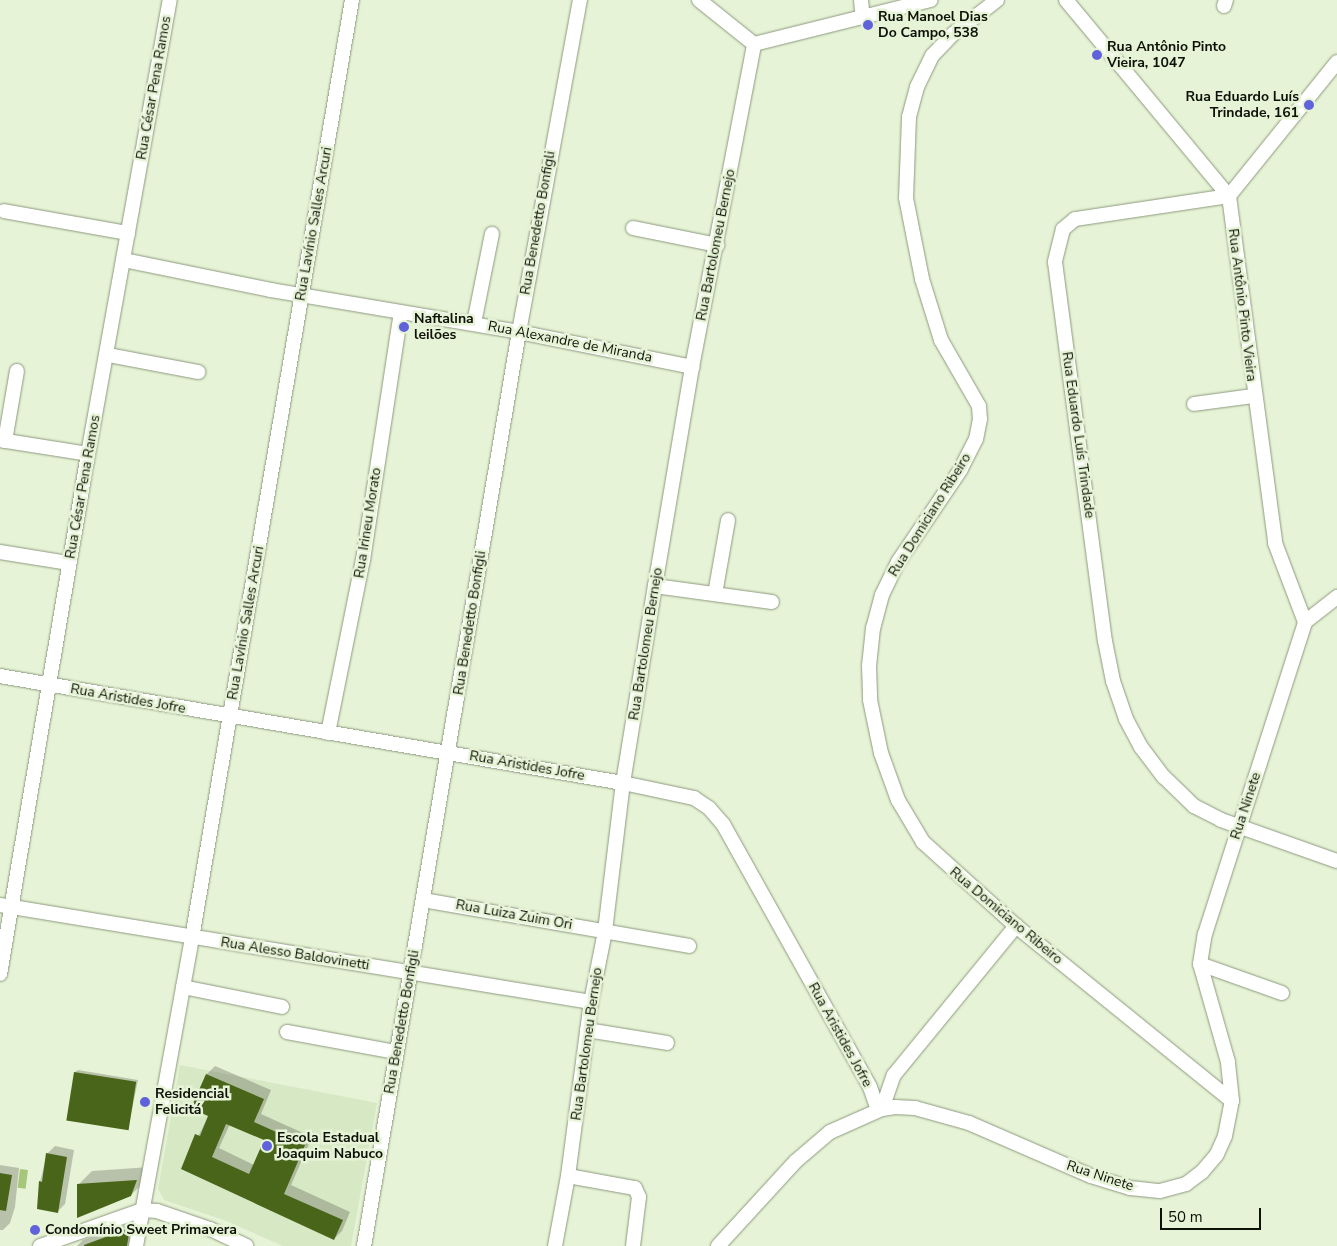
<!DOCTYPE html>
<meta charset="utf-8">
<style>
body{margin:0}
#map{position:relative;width:1337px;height:1246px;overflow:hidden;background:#e6f3d6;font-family:"Nunito Sans",sans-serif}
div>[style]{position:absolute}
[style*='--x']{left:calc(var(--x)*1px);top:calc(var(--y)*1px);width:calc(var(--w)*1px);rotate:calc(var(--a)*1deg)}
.built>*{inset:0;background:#d7e8c4}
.water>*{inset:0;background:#a5c67b;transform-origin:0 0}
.shadow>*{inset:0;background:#0003}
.building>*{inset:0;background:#496519;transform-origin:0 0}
.roads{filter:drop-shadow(0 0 1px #8d997e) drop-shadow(0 0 1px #8d997e)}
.minor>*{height:14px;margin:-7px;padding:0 7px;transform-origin:7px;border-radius:7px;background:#fff}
.dots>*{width:14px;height:14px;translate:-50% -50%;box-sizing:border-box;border:2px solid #e6f3d6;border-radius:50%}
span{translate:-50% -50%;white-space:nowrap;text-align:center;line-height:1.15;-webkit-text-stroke:5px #e6f3d6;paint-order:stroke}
.poi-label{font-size:14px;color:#0d1107;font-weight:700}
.left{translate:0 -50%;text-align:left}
.right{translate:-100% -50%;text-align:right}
.street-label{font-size:14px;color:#0d1107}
.scale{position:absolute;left:1160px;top:1208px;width:101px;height:22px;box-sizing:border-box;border:2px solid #0d1107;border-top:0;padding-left:6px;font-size:15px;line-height:18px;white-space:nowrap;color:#0d1107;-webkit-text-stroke:4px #e6f3d6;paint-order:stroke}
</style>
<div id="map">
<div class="built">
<i style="clip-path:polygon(180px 1065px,377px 1103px,351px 1246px,283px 1246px,224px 1220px,164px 1200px,158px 1189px)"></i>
</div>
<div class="water">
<i style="left:20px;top:1169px;width:8px;height:19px;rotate:7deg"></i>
</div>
<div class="shadow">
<i style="clip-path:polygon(evenodd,215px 1066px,271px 1090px,261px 1114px,312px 1137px,291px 1185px,350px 1212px,342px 1231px,334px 1239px,182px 1168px,209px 1115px,192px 1108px,207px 1074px,215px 1066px,230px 1124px,265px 1139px,254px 1165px,219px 1148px,230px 1124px)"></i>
<i style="clip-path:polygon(78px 1070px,138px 1080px,128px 1129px,75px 1072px)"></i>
<i style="clip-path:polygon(55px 1146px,74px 1150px,65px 1204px,58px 1211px,40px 1182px,47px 1154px)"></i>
<i style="clip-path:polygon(0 1165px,19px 1168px,15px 1207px,10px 1223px,3px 1230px,0 1230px)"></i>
<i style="clip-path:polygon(150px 1167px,145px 1181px,131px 1195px,78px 1185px,92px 1171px)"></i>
<i style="clip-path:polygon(137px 1221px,133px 1246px,77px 1246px,83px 1240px)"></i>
</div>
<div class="building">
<i style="left:74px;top:1072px;width:63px;height:49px;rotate:9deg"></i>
<i style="clip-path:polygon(evenodd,206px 1074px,264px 1099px,254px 1122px,305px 1145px,284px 1194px,343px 1220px,334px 1240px,181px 1169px,195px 1134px,200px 1136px,208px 1116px,191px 1108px,206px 1074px,226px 1124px,264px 1140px,249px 1174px,212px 1157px,226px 1124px)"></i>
<i style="clip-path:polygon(46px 1153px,67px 1157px,58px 1213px,37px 1209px,39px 1181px,42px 1182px)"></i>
<i style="clip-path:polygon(0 1173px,12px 1175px,6px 1211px,0 1210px)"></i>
<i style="clip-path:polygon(137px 1180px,131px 1196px,77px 1218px,77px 1184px)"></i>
<i style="clip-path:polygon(130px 1228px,127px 1246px,84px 1246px,84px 1245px)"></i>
</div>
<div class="roads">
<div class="minor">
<i style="--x:699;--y:0;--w:70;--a:38.7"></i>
<i style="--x:754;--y:44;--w:182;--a:-14"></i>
<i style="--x:861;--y:0;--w:18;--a:84"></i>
<i style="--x:997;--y:0;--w:56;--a:142.3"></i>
<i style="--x:953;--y:34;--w:30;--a:134"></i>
<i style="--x:932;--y:56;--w:34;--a:116"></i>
<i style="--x:917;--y:87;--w:31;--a:105"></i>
<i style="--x:909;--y:117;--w:81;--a:92.1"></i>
<i style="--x:906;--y:198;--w:83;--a:78.8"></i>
<i style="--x:922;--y:279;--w:64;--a:72.7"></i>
<i style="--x:941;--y:340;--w:76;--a:60.1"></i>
<i style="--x:979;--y:406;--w:13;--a:86"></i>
<i style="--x:980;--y:419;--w:20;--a:101"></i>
<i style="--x:976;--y:439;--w:34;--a:117"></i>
<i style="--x:961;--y:469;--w:112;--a:124.1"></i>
<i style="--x:898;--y:562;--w:37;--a:116"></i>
<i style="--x:882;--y:595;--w:34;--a:105"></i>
<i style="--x:873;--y:628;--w:38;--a:96"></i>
<i style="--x:869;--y:666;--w:34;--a:88"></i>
<i style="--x:870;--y:700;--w:54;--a:78.3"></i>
<i style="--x:881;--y:753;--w:50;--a:70.1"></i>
<i style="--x:898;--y:800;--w:49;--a:59.2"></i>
<i style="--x:923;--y:842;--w:125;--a:42.1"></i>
<i style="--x:1016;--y:926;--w:278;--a:39"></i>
<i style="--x:1066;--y:0;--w:255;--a:50.3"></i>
<i style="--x:1229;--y:196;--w:350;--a:82.4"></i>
<i style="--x:1275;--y:543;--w:85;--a:69.2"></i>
<i style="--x:1224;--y:6;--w:6;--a:-72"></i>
<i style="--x:1337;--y:62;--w:172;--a:128.9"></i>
<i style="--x:1229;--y:196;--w:156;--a:171.5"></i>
<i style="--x:1075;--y:219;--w:16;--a:140"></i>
<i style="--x:1063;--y:229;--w:34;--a:104"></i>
<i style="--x:1055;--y:262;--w:382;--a:82.5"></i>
<i style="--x:1105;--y:641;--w:41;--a:78.7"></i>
<i style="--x:1113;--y:681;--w:40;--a:71.1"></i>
<i style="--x:1126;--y:719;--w:32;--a:62"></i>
<i style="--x:1141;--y:747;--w:38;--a:53"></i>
<i style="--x:1164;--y:777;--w:42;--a:44"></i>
<i style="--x:1194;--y:806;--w:30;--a:27"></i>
<i style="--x:1221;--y:820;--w:123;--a:19.5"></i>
<i style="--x:4;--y:211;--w:126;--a:10.1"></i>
<i style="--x:633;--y:228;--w:86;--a:11.4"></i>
<i style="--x:124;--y:260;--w:150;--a:11.5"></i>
<i style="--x:271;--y:290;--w:252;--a:9.6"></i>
<i style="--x:519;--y:332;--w:177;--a:11.4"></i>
<i style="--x:474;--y:323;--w:91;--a:-78.6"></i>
<i style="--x:108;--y:355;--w:92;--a:10.7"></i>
<i style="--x:1194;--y:404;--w:60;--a:-7.7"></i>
<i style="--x:0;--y:440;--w:89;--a:9"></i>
<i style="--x:5;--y:441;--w:71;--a:-80.3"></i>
<i style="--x:0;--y:552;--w:70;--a:9.1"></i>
<i style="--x:655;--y:586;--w:118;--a:7.8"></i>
<i style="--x:715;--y:594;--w:75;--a:-80"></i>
<i style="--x:1305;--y:622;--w:41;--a:-38"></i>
<i style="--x:0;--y:676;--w:632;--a:9.75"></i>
<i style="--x:623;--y:783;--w:73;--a:11.9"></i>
<i style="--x:694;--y:798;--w:18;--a:34"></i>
<i style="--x:709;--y:808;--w:21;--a:49"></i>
<i style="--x:723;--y:824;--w:301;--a:60.8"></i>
<i style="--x:870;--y:1087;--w:24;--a:71"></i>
<i style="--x:328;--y:733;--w:177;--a:-78.6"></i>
<i style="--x:363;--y:560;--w:250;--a:-81.3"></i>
<i style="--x:423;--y:900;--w:270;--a:9.8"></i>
<i style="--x:0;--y:905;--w:599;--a:9.32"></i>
<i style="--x:1200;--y:964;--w:87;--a:19.5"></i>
<i style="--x:0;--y:974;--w:527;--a:-80.39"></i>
<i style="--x:88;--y:454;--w:461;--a:-79.8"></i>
<i style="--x:183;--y:987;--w:101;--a:11.4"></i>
<i style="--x:587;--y:1030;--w:81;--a:9.2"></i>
<i style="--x:287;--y:1032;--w:111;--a:10.4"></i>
<i style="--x:882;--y:1109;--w:36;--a:-71"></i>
<i style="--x:894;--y:1075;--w:193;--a:-50.7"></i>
<i style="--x:568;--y:1176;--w:68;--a:10.2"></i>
<i style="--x:635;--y:1188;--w:10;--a:66"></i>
<i style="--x:639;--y:1197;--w:49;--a:97"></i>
<i style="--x:40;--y:1246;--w:108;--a:-19.4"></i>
<i style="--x:142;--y:1210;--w:15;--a:4"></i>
<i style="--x:157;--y:1211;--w:56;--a:18.8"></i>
<i style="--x:210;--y:1229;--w:40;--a:25"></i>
<i style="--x:136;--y:1246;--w:313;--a:-79.7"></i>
<i style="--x:192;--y:938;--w:952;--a:-80.32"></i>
<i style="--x:364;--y:1246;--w:927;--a:-80.38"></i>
<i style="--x:519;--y:332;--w:338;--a:-79.6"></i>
<i style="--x:555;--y:1246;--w:71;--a:-79.5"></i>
<i style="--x:568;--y:1176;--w:176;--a:-82.5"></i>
<i style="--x:591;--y:1002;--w:72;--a:-78.8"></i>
<i style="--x:605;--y:931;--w:149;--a:-83.1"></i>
<i style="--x:623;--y:783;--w:200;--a:-80.8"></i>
<i style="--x:655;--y:586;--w:222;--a:-80.4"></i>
<i style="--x:692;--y:367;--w:329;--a:-79.1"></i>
<i style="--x:718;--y:1246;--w:115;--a:-47.5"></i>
<i style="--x:796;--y:1161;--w:45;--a:-40.5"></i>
<i style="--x:830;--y:1132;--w:57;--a:-23.9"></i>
<i style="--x:882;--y:1109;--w:13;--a:-9"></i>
<i style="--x:895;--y:1107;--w:20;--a:3"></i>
<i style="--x:915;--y:1108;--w:56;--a:15.5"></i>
<i style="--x:969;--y:1123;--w:133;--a:23.5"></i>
<i style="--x:1091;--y:1176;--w:41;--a:17.1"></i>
<i style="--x:1130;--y:1188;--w:30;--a:6"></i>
<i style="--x:1160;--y:1191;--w:27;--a:-15"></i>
<i style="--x:1186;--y:1184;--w:20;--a:-37"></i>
<i style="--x:1202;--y:1172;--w:23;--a:-50"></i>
<i style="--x:1217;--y:1154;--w:20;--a:-66"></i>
<i style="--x:1225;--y:1136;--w:36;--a:-79"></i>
<i style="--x:1232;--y:1101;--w:39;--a:-96"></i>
<i style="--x:1228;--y:1062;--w:102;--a:-105.9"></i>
<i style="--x:1200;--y:964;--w:30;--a:-81"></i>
<i style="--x:1205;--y:934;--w:328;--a:-72.2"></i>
</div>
</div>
<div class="dots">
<i style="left:868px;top:25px;background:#5f62da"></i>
<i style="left:1097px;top:55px;background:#5f62da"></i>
<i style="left:1309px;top:105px;background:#5f62da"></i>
<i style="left:404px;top:327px;background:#5f62da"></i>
<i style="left:145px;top:1102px;background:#5f62da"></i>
<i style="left:267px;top:1146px;background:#5f62da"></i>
<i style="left:35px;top:1230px;background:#5f62da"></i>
</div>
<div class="poi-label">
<span class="left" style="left:878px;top:25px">Rua Manoel Dias<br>Do Campo, 538</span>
<span class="left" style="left:1107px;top:55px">Rua Antônio Pinto<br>Vieira, 1047</span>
<span class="right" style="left:1299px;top:105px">Rua Eduardo Luís<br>Trindade, 161</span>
<span class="left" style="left:414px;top:327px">Naftalina<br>leilões</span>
<span class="left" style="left:155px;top:1102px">Residencial<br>Felicitá</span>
<span class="left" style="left:277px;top:1146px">Escola Estadual<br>Joaquim Nabuco</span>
<span class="left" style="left:45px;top:1230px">Condomínio Sweet Primavera</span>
</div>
<div class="street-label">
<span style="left:154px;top:88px;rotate:-80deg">Rua César Pena Ramos</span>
<span style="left:538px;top:223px;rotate:-80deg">Rua Benedetto Bonfigli</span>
<span style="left:314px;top:224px;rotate:-80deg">Rua Lavínio Salles Arcuri</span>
<span style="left:716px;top:245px;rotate:-79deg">Rua Bartolomeu Bernejo</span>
<span style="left:1242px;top:305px;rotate:83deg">Rua Antônio Pinto Vieira</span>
<span style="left:570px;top:342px;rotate:11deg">Rua Alexandre de Miranda</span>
<span style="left:1078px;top:435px;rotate:82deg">Rua Eduardo Luís Trindade</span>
<span style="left:83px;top:487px;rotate:-80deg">Rua César Pena Ramos</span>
<span style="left:930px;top:515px;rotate:-58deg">Rua Domiciano Ribeiro</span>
<span style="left:368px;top:523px;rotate:-81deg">Rua Irineu Morato</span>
<span style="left:246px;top:623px;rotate:-80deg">Rua Lavínio Salles Arcuri</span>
<span style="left:470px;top:623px;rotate:-81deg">Rua Benedetto Bonfigli</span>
<span style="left:646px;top:644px;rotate:-81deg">Rua Bartolomeu Bernejo</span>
<span style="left:128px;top:699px;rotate:10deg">Rua Aristides Jofre</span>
<span style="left:527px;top:766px;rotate:10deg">Rua Aristides Jofre</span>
<span style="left:1246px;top:806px;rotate:-72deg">Rua Ninete</span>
<span style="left:514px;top:915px;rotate:10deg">Rua Luiza Zuim Ori</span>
<span style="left:1006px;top:916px;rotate:40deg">Rua Domiciano Ribeiro</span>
<span style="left:295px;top:954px;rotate:9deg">Rua Alesso Baldovinetti</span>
<span style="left:402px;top:1022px;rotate:-80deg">Rua Benedetto Bonfigli</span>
<span style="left:840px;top:1035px;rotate:61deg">Rua Aristides Jofre</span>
<span style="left:587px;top:1044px;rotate:-82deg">Rua Bartolomeu Bernejo</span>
<span style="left:1100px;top:1176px;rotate:18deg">Rua Ninete</span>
</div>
<div class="scale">50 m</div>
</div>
